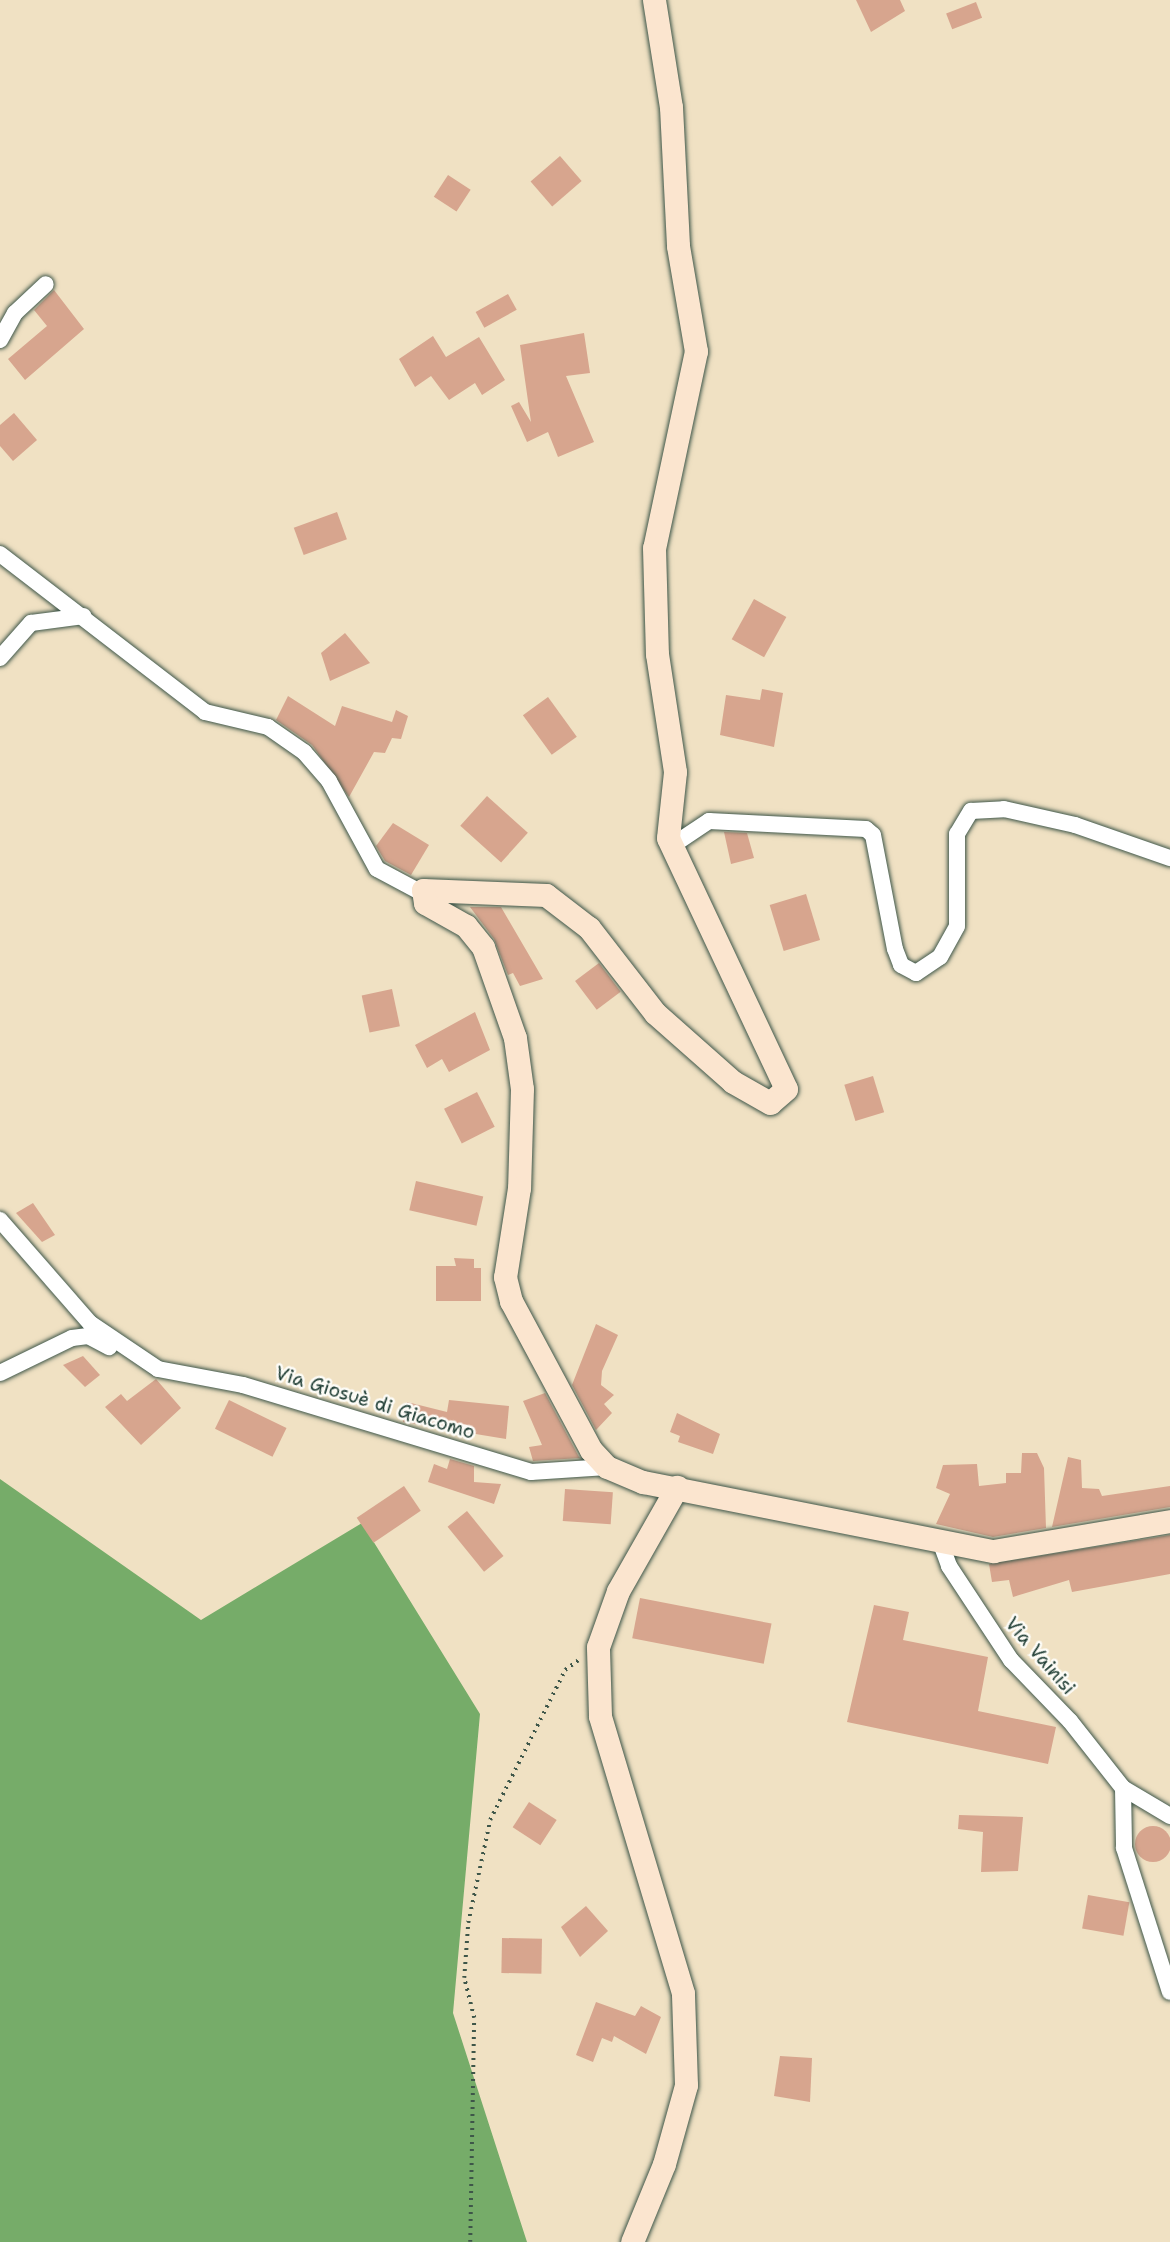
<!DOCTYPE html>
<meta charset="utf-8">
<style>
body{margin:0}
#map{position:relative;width:1170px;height:2242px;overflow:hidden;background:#f0e1c3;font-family:"Shantell Sans",sans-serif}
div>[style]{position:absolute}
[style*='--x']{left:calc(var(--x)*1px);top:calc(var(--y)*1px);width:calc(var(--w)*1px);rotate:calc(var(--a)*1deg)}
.forest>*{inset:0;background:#76ac69}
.building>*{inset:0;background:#d7a58e;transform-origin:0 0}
.round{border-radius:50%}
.path>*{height:3.5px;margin-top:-1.75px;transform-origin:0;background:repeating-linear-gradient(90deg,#3e5649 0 2px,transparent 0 7px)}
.roads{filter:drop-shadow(0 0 2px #3e5649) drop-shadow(0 0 2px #3e5649)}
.street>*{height:16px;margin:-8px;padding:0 8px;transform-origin:8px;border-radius:8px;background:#fff}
.secondary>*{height:23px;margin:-11.5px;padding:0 11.5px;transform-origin:11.5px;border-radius:11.5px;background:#fbe5cf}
span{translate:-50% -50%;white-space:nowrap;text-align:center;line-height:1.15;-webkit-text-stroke:5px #fdfcf7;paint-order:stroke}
.street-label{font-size:19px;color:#1f3d34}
</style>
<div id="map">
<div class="forest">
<i style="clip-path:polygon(0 1479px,201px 1620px,362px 1523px,480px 1714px,453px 2013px,527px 2242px,0 2242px)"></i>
</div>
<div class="building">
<i style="clip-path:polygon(856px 0,900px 0,905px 11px,871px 32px)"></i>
<i style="left:976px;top:2px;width:17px;height:32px;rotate:69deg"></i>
<i style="left:560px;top:156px;width:33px;height:39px;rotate:49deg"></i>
<i style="left:448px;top:175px;width:27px;height:26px;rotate:33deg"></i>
<i style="clip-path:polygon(54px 290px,84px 329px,25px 380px,8px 359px,47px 326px,34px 310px)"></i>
<i style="left:508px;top:294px;width:18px;height:37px;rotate:61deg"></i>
<i style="clip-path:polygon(584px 333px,590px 373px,566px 376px,594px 442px,558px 457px,548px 432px,527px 442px,511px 406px,519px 402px,531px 422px,520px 345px)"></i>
<i style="clip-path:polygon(433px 336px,446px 357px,479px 337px,505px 380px,482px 395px,475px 383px,449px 400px,431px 376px,415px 387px,399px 359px)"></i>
<i style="clip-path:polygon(14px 413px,37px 440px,13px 461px,0 446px,0 425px)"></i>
<i style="left:337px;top:512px;width:29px;height:46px;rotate:70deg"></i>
<i style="left:754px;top:599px;width:37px;height:46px;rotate:29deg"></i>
<i style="clip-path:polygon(345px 633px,370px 663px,330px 681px,321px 653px)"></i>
<i style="clip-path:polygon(762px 689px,783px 693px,774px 747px,720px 735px,726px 695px,760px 700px)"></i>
<i style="clip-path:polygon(288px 696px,335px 726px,342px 706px,392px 722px,396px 710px,408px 716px,401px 739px,392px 738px,385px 753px,374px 752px,349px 797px,312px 745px,276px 720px)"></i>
<i style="left:548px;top:697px;width:49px;height:31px;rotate:54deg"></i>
<i style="left:487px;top:796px;width:55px;height:40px;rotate:42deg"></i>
<i style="clip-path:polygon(393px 823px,429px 845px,411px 875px,385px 861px,376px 846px)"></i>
<i style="clip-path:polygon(724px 832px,747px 833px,754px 858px,731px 864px)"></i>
<i style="left:806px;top:894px;width:48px;height:38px;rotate:73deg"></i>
<i style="clip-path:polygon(470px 907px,501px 907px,543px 979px,520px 986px,513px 973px,508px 975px,494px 939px)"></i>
<i style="left:599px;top:963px;width:36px;height:30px;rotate:53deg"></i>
<i style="left:392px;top:989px;width:38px;height:31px;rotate:78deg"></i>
<i style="clip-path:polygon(475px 1012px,490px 1050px,449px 1072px,442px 1059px,427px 1068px,415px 1045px)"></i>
<i style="left:873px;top:1076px;width:38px;height:30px;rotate:73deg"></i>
<i style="left:477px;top:1092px;width:39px;height:37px;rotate:63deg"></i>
<i style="left:416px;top:1181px;width:69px;height:30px;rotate:13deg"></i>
<i style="clip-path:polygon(33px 1203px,55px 1235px,42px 1242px,16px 1213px)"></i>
<i style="clip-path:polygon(454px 1258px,474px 1259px,474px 1268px,481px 1268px,481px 1301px,436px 1301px,436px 1266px,456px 1266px)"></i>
<i style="clip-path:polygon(596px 1324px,618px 1335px,602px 1371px,601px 1385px,614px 1395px,604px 1404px,612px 1413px,596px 1430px,572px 1385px)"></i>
<i style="clip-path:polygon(83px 1356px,100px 1375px,85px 1387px,63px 1365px)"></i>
<i style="clip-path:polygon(156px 1379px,181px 1408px,141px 1445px,105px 1407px,121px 1394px,127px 1401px)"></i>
<i style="clip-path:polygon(545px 1393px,579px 1457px,580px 1458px,533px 1461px,529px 1447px,542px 1445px,523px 1401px)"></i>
<i style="left:229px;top:1400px;width:64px;height:32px;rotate:26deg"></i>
<i style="clip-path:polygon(449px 1400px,509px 1406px,506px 1439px,403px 1422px,407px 1402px,447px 1412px)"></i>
<i style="clip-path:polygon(677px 1413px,720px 1434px,713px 1454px,678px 1442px,680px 1436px,670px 1432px)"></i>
<i style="clip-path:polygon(1022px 1453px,1037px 1453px,1044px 1468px,1046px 1528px,993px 1537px,936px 1524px,950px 1494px,936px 1488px,943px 1465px,977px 1464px,979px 1486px,1006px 1483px,1006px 1473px,1021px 1473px)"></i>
<i style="clip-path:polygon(1068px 1457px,1081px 1460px,1082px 1488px,1099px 1489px,1102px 1496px,1170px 1486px,1170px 1507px,1052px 1527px)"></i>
<i style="clip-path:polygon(450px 1459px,474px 1466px,474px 1482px,501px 1484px,494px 1504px,428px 1482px,434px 1464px,447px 1469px)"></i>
<i style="left:404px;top:1486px;width:30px;height:57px;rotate:56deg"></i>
<i style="left:565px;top:1489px;width:48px;height:32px;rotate:4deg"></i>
<i style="left:467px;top:1511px;width:58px;height:25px;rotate:51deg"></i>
<i style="clip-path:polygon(1170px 1535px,1170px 1574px,1072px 1592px,1069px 1580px,1013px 1597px,1009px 1580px,992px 1582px,989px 1564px)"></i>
<i style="left:640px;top:1598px;width:134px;height:41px;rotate:11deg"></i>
<i style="clip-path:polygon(874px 1605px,909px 1612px,903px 1640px,988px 1657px,978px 1711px,1056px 1727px,1048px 1764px,847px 1722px)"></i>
<i style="left:529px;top:1802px;width:33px;height:30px;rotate:33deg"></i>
<i style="clip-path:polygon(959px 1815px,1023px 1817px,1018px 1871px,981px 1872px,983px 1832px,958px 1829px)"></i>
<i class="round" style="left:1135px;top:1826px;width:36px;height:36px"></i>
<i style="left:1088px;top:1895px;width:42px;height:34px;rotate:10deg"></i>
<i style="clip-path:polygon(586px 1906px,608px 1931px,580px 1957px,561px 1927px)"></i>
<i style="left:502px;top:1938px;width:40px;height:35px;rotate:1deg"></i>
<i style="clip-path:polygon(596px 2002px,635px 2016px,641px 2006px,661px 2017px,646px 2054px,614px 2036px,612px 2042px,602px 2038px,593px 2062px,576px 2055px)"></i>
<i style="clip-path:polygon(780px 2056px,812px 2058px,810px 2102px,774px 2096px)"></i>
</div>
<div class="path">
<i style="--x:470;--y:2242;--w:224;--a:-89"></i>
<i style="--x:474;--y:2018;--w:41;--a:-104"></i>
<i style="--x:464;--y:1978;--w:55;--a:-85.8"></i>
<i style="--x:468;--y:1923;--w:105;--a:-77.9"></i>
<i style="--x:490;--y:1820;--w:168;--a:-63.4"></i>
<i style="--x:565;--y:1670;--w:17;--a:-36"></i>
</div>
<div class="roads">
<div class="street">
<i style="--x:0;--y:340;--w:31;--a:-61"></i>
<i style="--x:15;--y:313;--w:42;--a:-43.1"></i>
<i style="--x:0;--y:554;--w:259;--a:37.6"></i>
<i style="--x:205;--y:712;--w:65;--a:13.4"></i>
<i style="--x:268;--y:727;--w:44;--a:34.8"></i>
<i style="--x:304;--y:752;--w:38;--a:49"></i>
<i style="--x:329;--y:781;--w:100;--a:61.4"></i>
<i style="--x:377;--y:869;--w:51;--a:28.1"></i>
<i style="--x:0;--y:658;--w:47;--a:-48.5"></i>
<i style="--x:31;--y:623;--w:53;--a:-7.5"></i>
<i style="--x:670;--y:847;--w:47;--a:-33.7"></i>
<i style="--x:709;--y:821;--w:157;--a:2.9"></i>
<i style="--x:866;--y:829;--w:9;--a:41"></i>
<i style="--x:873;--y:835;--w:116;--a:79.1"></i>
<i style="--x:895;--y:949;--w:17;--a:69"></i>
<i style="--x:901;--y:965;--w:17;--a:28"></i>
<i style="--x:916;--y:973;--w:29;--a:-34"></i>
<i style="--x:940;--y:957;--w:35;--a:-61"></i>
<i style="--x:957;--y:926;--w:92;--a:-90"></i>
<i style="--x:957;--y:834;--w:27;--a:-59"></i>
<i style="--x:971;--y:811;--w:33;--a:-3"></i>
<i style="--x:1004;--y:809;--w:73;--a:12.7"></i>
<i style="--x:1075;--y:825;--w:101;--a:19.2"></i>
<i style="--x:0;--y:1220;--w:137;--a:48.9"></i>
<i style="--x:90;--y:1323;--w:82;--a:34.1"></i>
<i style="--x:158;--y:1369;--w:86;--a:10.7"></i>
<i style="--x:243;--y:1385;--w:301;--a:16.8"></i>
<i style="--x:531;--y:1472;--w:76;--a:-3.8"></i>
<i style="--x:0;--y:1373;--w:80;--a:-25.9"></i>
<i style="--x:72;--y:1338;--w:16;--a:-7"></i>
<i style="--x:88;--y:1336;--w:24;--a:28"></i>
<i style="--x:940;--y:1541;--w:27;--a:70"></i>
<i style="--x:949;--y:1566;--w:113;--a:56.6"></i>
<i style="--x:1011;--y:1660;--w:85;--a:46"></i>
<i style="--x:1070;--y:1721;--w:85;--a:51.7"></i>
<i style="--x:1123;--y:1788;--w:55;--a:30.8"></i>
<i style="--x:1123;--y:1788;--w:60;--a:89"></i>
<i style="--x:1124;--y:1848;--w:151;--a:72.3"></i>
</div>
<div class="secondary">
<i style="--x:654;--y:0;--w:108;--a:81"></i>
<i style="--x:671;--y:107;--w:139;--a:87.1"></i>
<i style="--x:678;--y:246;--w:107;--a:80.3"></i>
<i style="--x:696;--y:351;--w:201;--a:102"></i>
<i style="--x:654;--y:548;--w:106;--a:88.4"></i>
<i style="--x:657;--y:654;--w:119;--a:81.3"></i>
<i style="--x:675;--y:772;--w:66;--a:96.1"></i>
<i style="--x:668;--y:838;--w:277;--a:64.8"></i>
<i style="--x:786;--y:1089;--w:21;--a:139"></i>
<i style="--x:770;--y:1103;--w:43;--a:-150.4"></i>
<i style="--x:733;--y:1082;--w:104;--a:-138.5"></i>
<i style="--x:655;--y:1013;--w:108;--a:-127.8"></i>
<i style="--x:589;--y:928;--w:54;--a:-142.5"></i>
<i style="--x:546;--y:895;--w:123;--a:-177.7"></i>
<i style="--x:423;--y:890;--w:13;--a:81"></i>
<i style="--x:425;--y:903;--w:47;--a:29.3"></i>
<i style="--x:466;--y:926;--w:27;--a:51"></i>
<i style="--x:483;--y:947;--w:96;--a:70.6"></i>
<i style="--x:515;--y:1038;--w:51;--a:82.2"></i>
<i style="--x:522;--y:1089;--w:99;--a:91.7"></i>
<i style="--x:519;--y:1188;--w:90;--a:98.9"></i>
<i style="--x:505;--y:1277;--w:25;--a:76"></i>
<i style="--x:511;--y:1301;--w:169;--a:61.8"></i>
<i style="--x:591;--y:1450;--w:23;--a:47"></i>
<i style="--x:607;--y:1467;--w:39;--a:23"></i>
<i style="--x:643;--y:1482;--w:357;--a:11.2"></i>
<i style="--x:993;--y:1551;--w:180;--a:-9.6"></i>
<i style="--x:632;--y:2242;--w:84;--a:-67.7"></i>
<i style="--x:664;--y:2164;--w:82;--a:-74.4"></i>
<i style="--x:686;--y:2085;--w:92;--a:-91.9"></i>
<i style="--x:683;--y:1993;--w:289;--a:-106.7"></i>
<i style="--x:600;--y:1716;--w:69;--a:-91.7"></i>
<i style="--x:598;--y:1647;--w:59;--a:-70.3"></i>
<i style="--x:618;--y:1591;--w:120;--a:-60.4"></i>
</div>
</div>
<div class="street-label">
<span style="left:375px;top:1403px;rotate:17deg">Via Giosuè di Giacomo</span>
<span style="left:1040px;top:1656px;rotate:49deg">Via Vainisi</span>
</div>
</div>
